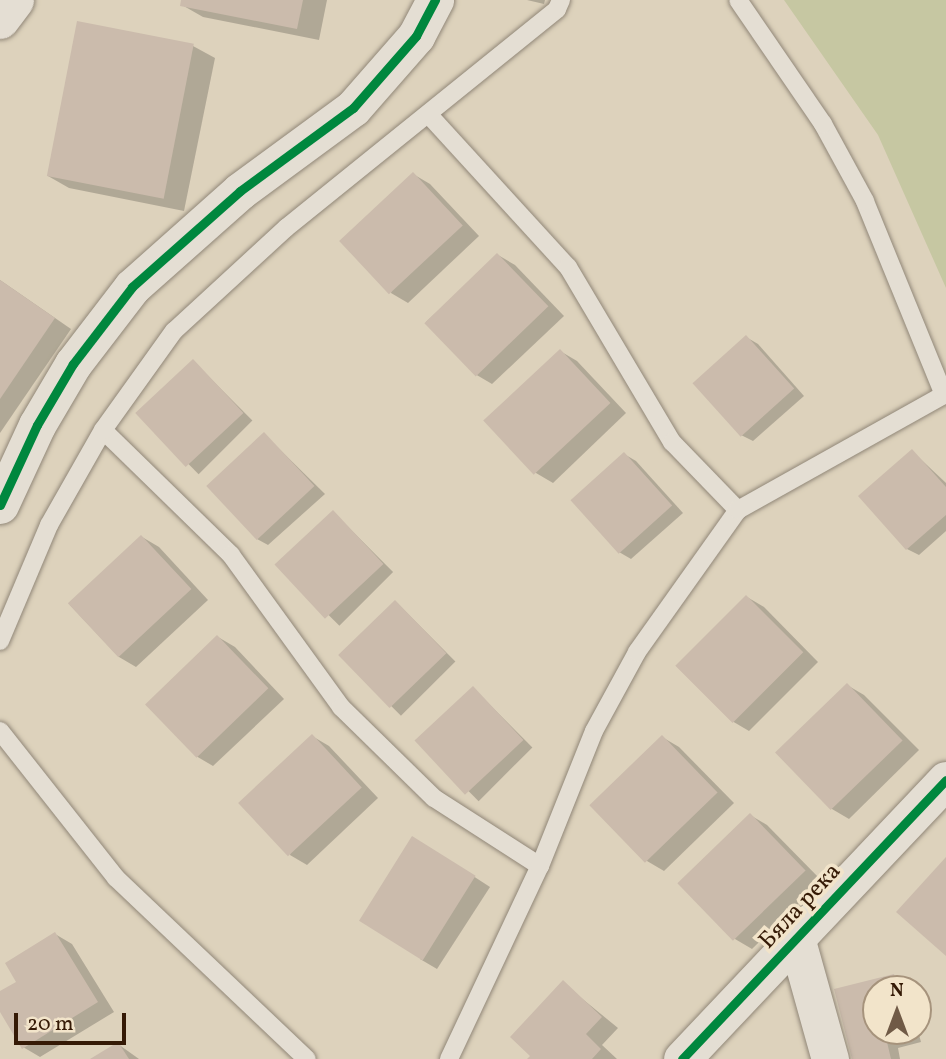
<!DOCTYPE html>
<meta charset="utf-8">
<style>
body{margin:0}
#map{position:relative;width:946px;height:1059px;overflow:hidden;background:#ddd2bc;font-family:Vollkorn,serif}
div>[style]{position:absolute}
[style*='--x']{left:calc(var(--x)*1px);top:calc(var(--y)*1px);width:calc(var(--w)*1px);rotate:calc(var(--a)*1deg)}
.green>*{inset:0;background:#c6c7a2}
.shadow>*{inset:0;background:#0003;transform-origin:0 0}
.building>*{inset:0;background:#cbbbac;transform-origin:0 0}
.roads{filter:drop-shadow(0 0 2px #918778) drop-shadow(0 0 2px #918778)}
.lane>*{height:18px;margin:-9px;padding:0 9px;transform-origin:9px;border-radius:9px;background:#e4ded3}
.street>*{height:37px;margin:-18.5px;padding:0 18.5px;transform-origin:18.5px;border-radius:18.5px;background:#e4ded3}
.cycleway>*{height:9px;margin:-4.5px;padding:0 4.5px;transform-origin:4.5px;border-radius:4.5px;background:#00873e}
span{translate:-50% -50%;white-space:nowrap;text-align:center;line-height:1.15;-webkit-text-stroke:7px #f2e4ca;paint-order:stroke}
.street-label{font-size:24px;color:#351a06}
.north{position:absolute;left:862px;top:975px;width:70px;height:70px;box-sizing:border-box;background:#f2e4ca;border:2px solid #a6937c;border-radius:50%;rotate:0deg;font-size:19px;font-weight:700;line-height:28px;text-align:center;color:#351a06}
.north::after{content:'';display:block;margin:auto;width:24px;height:32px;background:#705a46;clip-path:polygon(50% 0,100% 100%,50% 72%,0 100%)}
.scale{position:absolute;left:14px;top:1013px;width:112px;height:32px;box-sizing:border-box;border:4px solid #351a06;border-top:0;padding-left:9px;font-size:21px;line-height:24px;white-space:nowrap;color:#351a06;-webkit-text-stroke:5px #f2e4ca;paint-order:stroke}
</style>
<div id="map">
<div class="green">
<i style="clip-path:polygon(784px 0,946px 0,946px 288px,878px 135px)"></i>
</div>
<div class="shadow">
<i style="clip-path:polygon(183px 0,327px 0,319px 40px,203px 17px,182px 5px)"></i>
<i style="clip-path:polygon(527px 0,545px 0,544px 4px)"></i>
<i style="clip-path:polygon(193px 46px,215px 58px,184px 211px,69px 188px,48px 176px)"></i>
<i style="clip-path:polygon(413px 174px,430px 184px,479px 236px,408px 303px,391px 293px)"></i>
<i style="clip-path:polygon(498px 255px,515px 265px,564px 316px,492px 384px,475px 374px,426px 322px)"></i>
<i style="clip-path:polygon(0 280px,71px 329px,0 433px)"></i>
<i style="clip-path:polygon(746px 337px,758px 344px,804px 396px,753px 441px,741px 435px)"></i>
<i style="clip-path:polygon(560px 351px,577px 361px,626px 413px,553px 483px,536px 473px,486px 421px)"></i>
<i style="left:193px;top:361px;width:84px;height:76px;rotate:45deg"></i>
<i style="clip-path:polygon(264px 434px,325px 494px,268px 545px,257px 539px)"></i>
<i style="clip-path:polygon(912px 451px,946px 483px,946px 531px,919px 555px,907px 549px)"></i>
<i style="clip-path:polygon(624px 454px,636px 461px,683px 513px,631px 559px,619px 552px)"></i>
<i style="left:333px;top:512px;width:85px;height:76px;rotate:45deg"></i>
<i style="clip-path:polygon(142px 537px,159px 547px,208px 600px,136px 667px,119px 657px,70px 605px)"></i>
<i style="clip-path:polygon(747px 597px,764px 607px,818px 662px,749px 731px,732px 721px)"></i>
<i style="left:396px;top:602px;width:84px;height:77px;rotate:45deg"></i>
<i style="clip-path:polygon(218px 637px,235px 647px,284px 699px,213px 766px,196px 756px)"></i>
<i style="clip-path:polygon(847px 685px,864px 695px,919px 750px,849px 819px,832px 809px,778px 753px)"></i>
<i style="left:473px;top:688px;width:84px;height:76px;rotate:45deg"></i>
<i style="clip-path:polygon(312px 736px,329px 746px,378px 798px,307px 865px,290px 855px)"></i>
<i style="clip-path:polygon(662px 737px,679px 747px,734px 803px,664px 871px,647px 861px)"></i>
<i style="clip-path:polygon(750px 815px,767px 825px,822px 881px,752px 949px,735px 939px)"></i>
<i style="clip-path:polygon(430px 848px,490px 887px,437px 969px,420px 959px)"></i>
<i style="clip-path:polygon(55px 934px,72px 944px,114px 1012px,40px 1057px,23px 1047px,0 1009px,0 993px,19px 982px)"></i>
<i style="clip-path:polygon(894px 976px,905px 982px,907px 989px,876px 989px,876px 1031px,918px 1031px,921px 1042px,898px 1048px,900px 1059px,853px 1059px,836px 990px)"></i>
<i style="clip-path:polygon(563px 983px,618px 1028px,602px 1045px,617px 1059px,529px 1059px)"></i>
<i style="clip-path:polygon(118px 1044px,139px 1059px,93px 1059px)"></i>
</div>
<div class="building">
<i style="clip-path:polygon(181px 0,303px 0,297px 29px,180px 6px)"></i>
<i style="left:77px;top:21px;width:119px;height:158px;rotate:11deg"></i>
<i style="left:413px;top:172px;width:73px;height:101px;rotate:47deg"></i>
<i style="left:497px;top:253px;width:74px;height:101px;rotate:46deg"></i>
<i style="clip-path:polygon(0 280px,55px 318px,0 399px)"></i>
<i style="left:746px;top:335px;width:72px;height:72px;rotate:48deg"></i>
<i style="left:560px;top:349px;width:74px;height:105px;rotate:47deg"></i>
<i style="left:193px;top:359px;width:74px;height:79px;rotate:47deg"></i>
<i style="left:264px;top:432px;width:74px;height:79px;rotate:47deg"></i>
<i style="clip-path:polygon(912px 449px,946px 487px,946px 515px,906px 550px,858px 496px)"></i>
<i style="left:624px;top:452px;width:72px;height:72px;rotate:48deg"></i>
<i style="left:333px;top:510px;width:74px;height:80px;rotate:47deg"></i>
<i style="left:141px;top:535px;width:74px;height:100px;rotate:47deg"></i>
<i style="left:746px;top:595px;width:81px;height:100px;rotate:45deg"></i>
<i style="left:395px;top:600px;width:74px;height:79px;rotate:46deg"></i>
<i style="left:217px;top:635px;width:74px;height:100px;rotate:46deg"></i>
<i style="left:847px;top:683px;width:80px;height:100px;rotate:46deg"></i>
<i style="left:473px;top:686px;width:74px;height:80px;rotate:47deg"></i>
<i style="left:312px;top:734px;width:73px;height:101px;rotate:47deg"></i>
<i style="left:662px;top:735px;width:80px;height:101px;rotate:46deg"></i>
<i style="left:750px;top:813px;width:80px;height:101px;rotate:46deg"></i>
<i style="left:412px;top:836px;width:75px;height:100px;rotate:32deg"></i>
<i style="clip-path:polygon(946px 857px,946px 956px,896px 912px)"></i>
<i style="clip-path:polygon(55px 932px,98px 1002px,22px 1049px,0 1012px,0 991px,16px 982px,5px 963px)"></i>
<i style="clip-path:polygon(894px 974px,898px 989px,876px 989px,876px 1031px,909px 1031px,910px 1036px,887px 1042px,891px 1059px,852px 1059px,834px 989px)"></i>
<i style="clip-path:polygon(563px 980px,602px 1017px,586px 1034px,601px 1049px,592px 1059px,527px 1059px,530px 1056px,510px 1037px)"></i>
<i style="clip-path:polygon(118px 1042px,129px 1059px,90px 1059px)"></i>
</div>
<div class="roads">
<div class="lane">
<i style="--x:429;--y:115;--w:206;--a:47.6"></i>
<i style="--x:568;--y:267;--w:204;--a:59.3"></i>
<i style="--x:672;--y:442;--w:95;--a:45.9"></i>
<i style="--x:103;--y:430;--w:179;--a:44.3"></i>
<i style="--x:231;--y:555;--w:188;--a:54.1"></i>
<i style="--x:341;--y:707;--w:130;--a:44.4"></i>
<i style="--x:434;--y:798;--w:126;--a:32.7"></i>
<i style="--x:0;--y:641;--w:126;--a:-67.1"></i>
<i style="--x:49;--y:525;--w:109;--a:-60.4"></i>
<i style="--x:103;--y:430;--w:122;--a:-54.4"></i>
<i style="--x:174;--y:331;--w:152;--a:-42.6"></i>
<i style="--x:286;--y:228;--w:348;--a:-38.9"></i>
<i style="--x:557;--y:9;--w:10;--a:-66"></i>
<i style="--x:0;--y:731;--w:187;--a:51.7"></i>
<i style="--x:116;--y:878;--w:263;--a:43.5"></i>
<i style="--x:449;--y:1059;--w:213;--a:-64.8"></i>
<i style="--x:540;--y:866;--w:145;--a:-68.2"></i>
<i style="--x:594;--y:731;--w:90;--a:-61.4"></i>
<i style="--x:637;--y:652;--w:174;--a:-54.6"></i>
<i style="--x:738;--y:510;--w:236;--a:-29.2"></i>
<i style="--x:944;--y:395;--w:209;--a:-112.2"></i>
<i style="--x:865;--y:201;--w:88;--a:-118.6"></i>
<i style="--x:823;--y:124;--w:150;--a:-124.4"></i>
</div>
<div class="street">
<i style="--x:0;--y:20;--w:25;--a:-53"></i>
<i style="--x:0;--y:505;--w:88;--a:-65.2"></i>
<i style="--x:37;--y:425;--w:71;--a:-59.5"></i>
<i style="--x:73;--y:364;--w:97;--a:-52.5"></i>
<i style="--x:132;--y:287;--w:144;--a:-41.6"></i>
<i style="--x:240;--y:191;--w:140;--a:-36.3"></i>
<i style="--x:353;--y:108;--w:96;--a:-48.8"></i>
<i style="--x:416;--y:36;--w:41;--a:-62.2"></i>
<i style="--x:797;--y:941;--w:123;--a:74.4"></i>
<i style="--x:682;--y:1059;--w:384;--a:-46.6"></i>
</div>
</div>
<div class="cycleway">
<i style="--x:0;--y:505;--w:88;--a:-65.2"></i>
<i style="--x:37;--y:425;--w:71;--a:-59.5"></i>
<i style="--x:73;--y:364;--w:97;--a:-52.5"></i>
<i style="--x:132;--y:287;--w:144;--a:-41.6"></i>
<i style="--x:240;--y:191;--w:140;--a:-36.3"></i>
<i style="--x:353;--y:108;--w:96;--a:-48.8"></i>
<i style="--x:416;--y:36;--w:41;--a:-62.2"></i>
<i style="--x:682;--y:1059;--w:384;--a:-46.6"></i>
</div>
<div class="street-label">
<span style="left:801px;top:907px;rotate:-47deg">Бяла река</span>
</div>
<div class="north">N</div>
<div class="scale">20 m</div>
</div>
